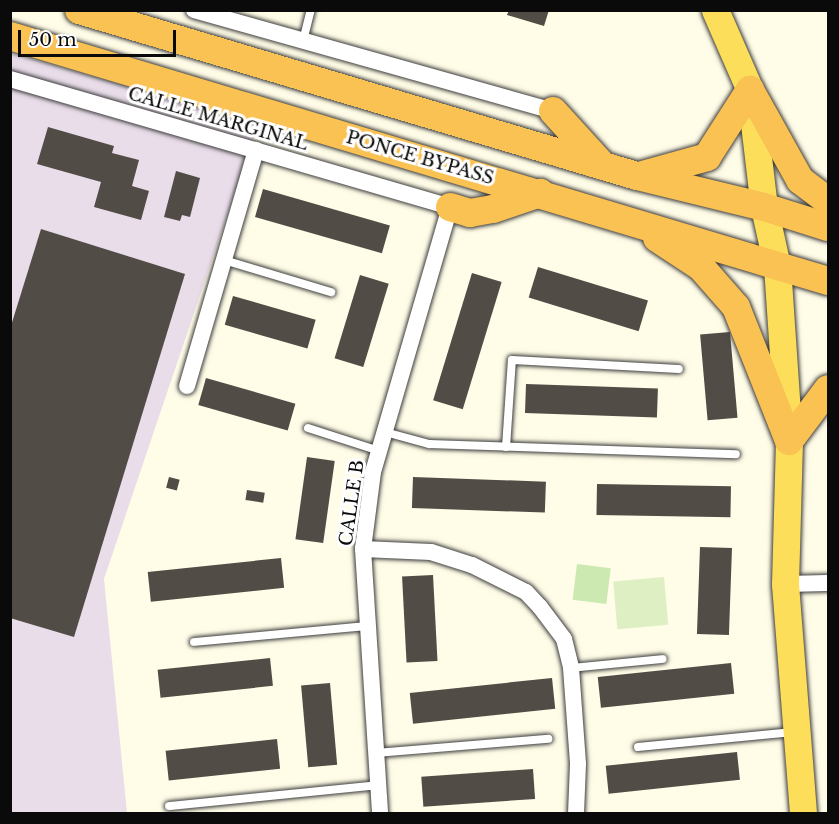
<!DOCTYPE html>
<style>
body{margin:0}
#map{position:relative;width:839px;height:824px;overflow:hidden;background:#fffce7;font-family:"Libre Baskerville",serif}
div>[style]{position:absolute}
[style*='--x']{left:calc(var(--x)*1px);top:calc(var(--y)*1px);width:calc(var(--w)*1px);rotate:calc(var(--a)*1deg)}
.industrial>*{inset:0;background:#e9ddea}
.green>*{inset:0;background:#cbe9b1;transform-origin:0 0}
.pitch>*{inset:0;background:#def0c3;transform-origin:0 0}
.building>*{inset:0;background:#524c46;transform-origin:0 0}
.roads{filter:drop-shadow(0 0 2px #3d3d3d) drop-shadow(0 0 2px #3d3d3d)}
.service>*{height:8px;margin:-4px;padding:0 4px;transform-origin:4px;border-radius:4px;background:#fff}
.minor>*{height:16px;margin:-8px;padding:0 8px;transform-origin:8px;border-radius:8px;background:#fff}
.primary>*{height:27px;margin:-13.5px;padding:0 13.5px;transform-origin:13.5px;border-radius:13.5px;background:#fcde5a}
.trunk>*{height:28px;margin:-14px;padding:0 14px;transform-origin:14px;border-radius:14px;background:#fac153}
span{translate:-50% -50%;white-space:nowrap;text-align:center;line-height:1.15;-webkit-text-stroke:6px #fff;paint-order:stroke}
.street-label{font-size:18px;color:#0a0a0a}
.frame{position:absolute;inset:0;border:12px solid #0a0a0a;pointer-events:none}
.scale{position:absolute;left:18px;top:30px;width:158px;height:27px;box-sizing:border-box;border:3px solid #0a0a0a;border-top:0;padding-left:8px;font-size:18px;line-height:21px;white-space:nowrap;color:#0a0a0a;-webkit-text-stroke:4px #fff;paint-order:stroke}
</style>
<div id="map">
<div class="industrial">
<i style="clip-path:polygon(10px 53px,258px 124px,104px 579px,127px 813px,11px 813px)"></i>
</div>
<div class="green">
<i style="left:577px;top:564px;width:34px;height:36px;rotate:7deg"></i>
</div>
<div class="pitch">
<i style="left:664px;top:577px;width:48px;height:51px;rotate:85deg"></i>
</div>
<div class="building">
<i style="clip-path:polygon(509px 10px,549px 10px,544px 26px,507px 15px)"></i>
<i style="clip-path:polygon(48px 127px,114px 146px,112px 153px,139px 160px,132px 186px,149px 191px,141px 220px,94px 207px,101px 182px,37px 164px)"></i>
<i style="clip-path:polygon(176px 171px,200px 178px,190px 217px,182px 215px,180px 221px,164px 217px)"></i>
<i style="left:263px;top:189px;width:132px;height:29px;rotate:16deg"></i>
<i style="clip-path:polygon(41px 229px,185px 274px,74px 637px,10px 618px,10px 329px)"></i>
<i style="left:538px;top:267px;width:115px;height:32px;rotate:17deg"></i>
<i style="left:472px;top:273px;width:31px;height:133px;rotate:17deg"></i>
<i style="left:360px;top:275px;width:30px;height:87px;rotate:17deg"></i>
<i style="left:233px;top:296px;width:86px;height:30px;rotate:16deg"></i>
<i style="left:730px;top:332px;width:86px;height:30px;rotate:85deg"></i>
<i style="left:206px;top:378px;width:93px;height:28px;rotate:16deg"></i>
<i style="left:526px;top:384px;width:132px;height:29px;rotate:2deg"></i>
<i style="left:307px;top:457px;width:28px;height:83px;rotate:8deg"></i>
<i style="left:169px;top:477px;width:11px;height:11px;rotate:15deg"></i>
<i style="left:413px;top:477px;width:133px;height:31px;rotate:2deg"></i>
<i style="left:597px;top:484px;width:134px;height:31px;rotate:1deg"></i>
<i style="left:247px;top:490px;width:18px;height:10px;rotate:9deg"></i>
<i style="left:700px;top:547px;width:32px;height:87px;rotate:2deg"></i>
<i style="left:281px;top:558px;width:30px;height:134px;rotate:84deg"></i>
<i style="left:433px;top:575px;width:86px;height:31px;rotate:87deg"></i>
<i style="left:270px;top:658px;width:28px;height:113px;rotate:84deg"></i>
<i style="left:731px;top:663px;width:31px;height:134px;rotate:84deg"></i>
<i style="left:552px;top:678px;width:31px;height:143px;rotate:84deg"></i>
<i style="left:330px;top:683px;width:82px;height:29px;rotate:85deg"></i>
<i style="left:277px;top:739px;width:30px;height:112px;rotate:84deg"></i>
<i style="left:737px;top:752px;width:28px;height:132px;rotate:84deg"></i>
<i style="left:533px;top:769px;width:30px;height:112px;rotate:86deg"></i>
</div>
<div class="roads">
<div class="service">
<i style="--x:303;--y:41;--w:32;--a:-76"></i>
<i style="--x:224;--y:260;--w:112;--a:16.7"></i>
<i style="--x:308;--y:428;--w:75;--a:17.9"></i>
<i style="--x:385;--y:432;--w:46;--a:15.3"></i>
<i style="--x:429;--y:444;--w:307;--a:1.9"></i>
<i style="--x:506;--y:447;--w:87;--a:-86.1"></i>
<i style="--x:512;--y:360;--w:167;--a:3.1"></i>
<i style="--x:194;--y:642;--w:175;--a:-5.3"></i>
<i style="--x:571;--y:668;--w:92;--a:-5.6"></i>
<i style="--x:638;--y:747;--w:156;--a:-5.5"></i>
<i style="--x:376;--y:753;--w:173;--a:-4.7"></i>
<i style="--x:169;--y:806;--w:210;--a:-5.7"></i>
</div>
<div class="minor">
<i style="--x:194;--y:10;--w:373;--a:15.7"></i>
<i style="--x:10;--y:79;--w:458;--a:16.2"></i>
<i style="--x:450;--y:207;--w:276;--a:106.2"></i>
<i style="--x:373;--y:472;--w:78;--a:97.4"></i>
<i style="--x:363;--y:549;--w:266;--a:86.3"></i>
<i style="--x:187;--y:386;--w:246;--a:-73.7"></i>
<i style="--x:363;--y:549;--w:68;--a:2.5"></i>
<i style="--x:431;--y:552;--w:43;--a:17.6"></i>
<i style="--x:472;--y:565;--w:60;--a:26.6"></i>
<i style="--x:526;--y:592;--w:21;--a:47"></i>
<i style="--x:540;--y:607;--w:40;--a:53"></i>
<i style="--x:564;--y:639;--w:30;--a:76"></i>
<i style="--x:571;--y:668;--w:96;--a:85.8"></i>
<i style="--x:578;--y:764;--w:50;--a:92.3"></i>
<i style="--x:785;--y:584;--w:43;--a:-1.3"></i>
</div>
<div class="primary">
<i style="--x:715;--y:10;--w:87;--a:66.4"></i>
<i style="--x:750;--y:90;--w:118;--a:83.2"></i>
<i style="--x:764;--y:207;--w:60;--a:77.6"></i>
<i style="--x:777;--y:266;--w:175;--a:86.1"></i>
<i style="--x:789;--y:441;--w:143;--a:91.6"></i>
<i style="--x:785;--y:584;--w:231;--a:85.5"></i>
</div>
<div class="trunk">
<i style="--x:79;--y:10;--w:582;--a:16.57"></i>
<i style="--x:637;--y:176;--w:131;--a:13.7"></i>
<i style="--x:764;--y:207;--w:67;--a:17.4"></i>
<i style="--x:10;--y:36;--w:854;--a:16.67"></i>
<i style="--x:553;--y:111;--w:74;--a:47.7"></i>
<i style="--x:639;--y:176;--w:71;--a:-15.6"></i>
<i style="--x:707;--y:157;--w:80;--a:-57.3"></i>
<i style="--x:750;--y:90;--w:103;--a:60.9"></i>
<i style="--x:800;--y:180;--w:35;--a:37"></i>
<i style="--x:450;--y:207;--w:21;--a:17"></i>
<i style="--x:470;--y:213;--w:23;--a:-10"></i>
<i style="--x:493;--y:209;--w:50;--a:-18.8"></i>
<i style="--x:657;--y:238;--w:53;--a:33.4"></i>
<i style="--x:701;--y:267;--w:53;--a:48.8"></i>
<i style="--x:736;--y:307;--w:144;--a:68.4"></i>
<i style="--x:789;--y:441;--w:65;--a:-53.1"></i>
</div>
</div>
<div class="street-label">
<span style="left:218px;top:119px;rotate:16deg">CALLE MARGINAL</span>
<span style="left:420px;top:158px;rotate:16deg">PONCE BYPASS</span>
<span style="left:352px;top:503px;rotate:-82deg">CALLE B</span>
</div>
<div class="frame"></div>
<div class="scale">50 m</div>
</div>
